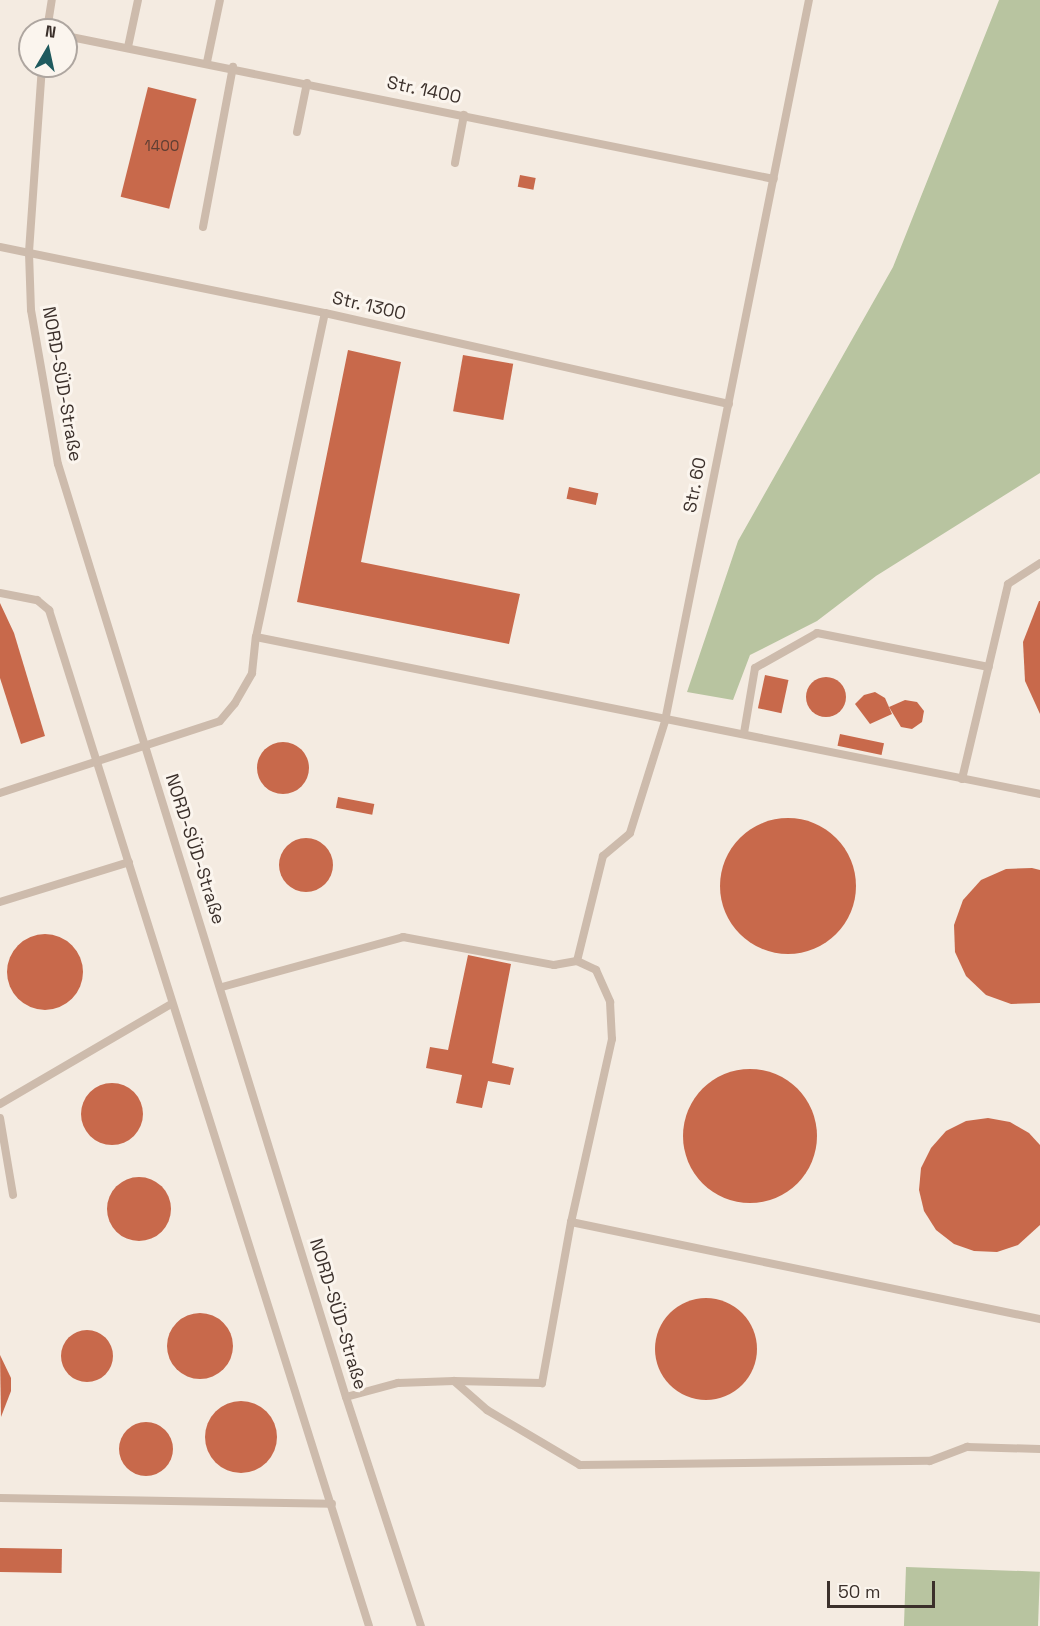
<!DOCTYPE html>
<meta charset="utf-8">
<style>
body{margin:0}
#map{position:relative;width:1040px;height:1626px;overflow:hidden;background:#f4ebe1;font-family:"Space Grotesk",sans-serif}
div>[style]{position:absolute}
[style*='--x']{left:calc(var(--x)*1px);top:calc(var(--y)*1px);width:calc(var(--w)*1px);rotate:calc(var(--a)*1deg)}
.green>*{inset:0;background:#b8c4a0;transform-origin:0 0}
.building>*{inset:0;background:#c8694b;transform-origin:0 0}
.round{border-radius:50%}
.lane>*{height:8px;margin:-4px;padding:0 4px;transform-origin:4px;border-radius:4px;background:#cdbbac}
span{translate:-50% -50%;white-space:nowrap;text-align:center;line-height:1.15;-webkit-text-stroke:6px #fbf5ee;paint-order:stroke}
.number-label{font-size:15px;color:#5e3e33}
.number-label span{-webkit-text-stroke-width:0}
.street-label{font-size:18px;color:#3b302b}
.north{position:absolute;left:18px;top:18px;width:60px;height:60px;box-sizing:border-box;background:#fbf5ee;border:2px solid #aea6a0;border-radius:50%;rotate:9deg;font-size:16px;font-weight:700;line-height:24px;text-align:center;color:#3b302b}
.north::after{content:'';display:block;margin:auto;width:21px;height:27px;background:#1f5a5e;clip-path:polygon(50% 0,100% 100%,50% 72%,0 100%)}
.scale{position:absolute;left:827px;top:1581px;width:108px;height:27px;box-sizing:border-box;border:3px solid #3b302b;border-top:0;padding-left:8px;font-size:18px;line-height:21px;white-space:nowrap;color:#3b302b;-webkit-text-stroke:4px #fbf5ee;paint-order:stroke}
</style>
<div id="map">
<div class="green">
<i style="clip-path:polygon(999px 0,1040px 0,1040px 473px,876px 576px,817px 621px,750px 655px,733px 700px,687px 692px,738px 541px,893px 267px)"></i>
<i style="left:906px;top:1567px;width:134px;height:59px;rotate:2deg"></i>
</div>
<div class="building">
<i style="left:148px;top:87px;width:50px;height:113px;rotate:14deg"></i>
<i style="left:520px;top:175px;width:16px;height:12px;rotate:11deg"></i>
<i style="clip-path:polygon(348px 350px,401px 362px,361px 562px,520px 594px,509px 644px,297px 602px)"></i>
<i style="left:463px;top:355px;width:51px;height:57px;rotate:10deg"></i>
<i style="left:569px;top:487px;width:30px;height:12px;rotate:12deg"></i>
<i style="clip-path:polygon(1039px 601px,1040px 601px,1040px 714px,1025px 681px,1023px 642px)"></i>
<i style="clip-path:polygon(0 603px,14px 633px,45px 736px,21px 744px,0 678px)"></i>
<i style="left:765px;top:675px;width:24px;height:34px;rotate:12deg"></i>
<i class="round" style="left:806px;top:677px;width:40px;height:40px"></i>
<i style="clip-path:polygon(875px 692px,885px 698px,892px 714px,870px 724px,855px 704px,864px 695px)"></i>
<i style="clip-path:polygon(905px 700px,917px 702px,924px 711px,922px 722px,912px 729px,901px 727px,889px 707px)"></i>
<i style="left:840px;top:734px;width:45px;height:12px;rotate:12deg"></i>
<i class="round" style="left:257px;top:742px;width:52px;height:52px"></i>
<i style="left:338px;top:797px;width:37px;height:11px;rotate:11deg"></i>
<i class="round" style="left:720px;top:818px;width:136px;height:136px"></i>
<i class="round" style="left:279px;top:838px;width:54px;height:54px"></i>
<i style="clip-path:polygon(1032px 868px,1040px 870px,1040px 1003px,1011px 1004px,986px 995px,966px 976px,955px 952px,954px 925px,963px 900px,981px 880px,1006px 869px)"></i>
<i class="round" style="left:7px;top:934px;width:76px;height:76px"></i>
<i style="clip-path:polygon(468px 955px,511px 964px,492px 1063px,514px 1068px,510px 1085px,488px 1081px,482px 1108px,456px 1103px,462px 1075px,426px 1068px,430px 1047px,448px 1050px)"></i>
<i class="round" style="left:683px;top:1069px;width:134px;height:134px"></i>
<i class="round" style="left:81px;top:1083px;width:62px;height:62px"></i>
<i style="clip-path:polygon(988px 1118px,1010px 1122px,1029px 1133px,1040px 1145px,1040px 1225px,1018px 1245px,997px 1252px,974px 1251px,954px 1244px,936px 1230px,924px 1211px,919px 1190px,921px 1168px,931px 1148px,946px 1131px,966px 1121px)"></i>
<i class="round" style="left:107px;top:1177px;width:64px;height:64px"></i>
<i class="round" style="left:655px;top:1298px;width:102px;height:102px"></i>
<i class="round" style="left:167px;top:1313px;width:66px;height:66px"></i>
<i class="round" style="left:61px;top:1330px;width:52px;height:52px"></i>
<i style="clip-path:polygon(0 1355px,11px 1378px,11px 1391px,1px 1417px)"></i>
<i class="round" style="left:205px;top:1401px;width:72px;height:72px"></i>
<i class="round" style="left:119px;top:1422px;width:54px;height:54px"></i>
<i style="left:0;top:1548px;width:62px;height:24px;rotate:1deg"></i>
</div>
<div class="lane">
<i style="--x:47;--y:30;--w:30;--a:-81"></i>
<i style="--x:66;--y:36;--w:722;--a:11.42"></i>
<i style="--x:128;--y:47;--w:48;--a:-78"></i>
<i style="--x:207;--y:62;--w:63;--a:-78.2"></i>
<i style="--x:42;--y:66;--w:187;--a:94"></i>
<i style="--x:29;--y:253;--w:57;--a:88"></i>
<i style="--x:31;--y:310;--w:156;--a:80.1"></i>
<i style="--x:58;--y:464;--w:976;--a:72.85"></i>
<i style="--x:346;--y:1397;--w:241;--a:71.9"></i>
<i style="--x:297;--y:132;--w:50;--a:-78.5"></i>
<i style="--x:455;--y:163;--w:49;--a:-79.4"></i>
<i style="--x:203;--y:227;--w:163;--a:-79.4"></i>
<i style="--x:0;--y:247;--w:332;--a:11.5"></i>
<i style="--x:325;--y:313;--w:414;--a:12.7"></i>
<i style="--x:0;--y:593;--w:38;--a:11"></i>
<i style="--x:37;--y:600;--w:16;--a:40"></i>
<i style="--x:49;--y:610;--w:1065;--a:72.52"></i>
<i style="--x:256;--y:637;--w:800;--a:11.32"></i>
<i style="--x:744;--y:733;--w:66;--a:-80.4"></i>
<i style="--x:755;--y:668;--w:71;--a:-29.4"></i>
<i style="--x:817;--y:633;--w:175;--a:11.2"></i>
<i style="--x:962;--y:779;--w:200;--a:-76.7"></i>
<i style="--x:1008;--y:584;--w:38;--a:-33"></i>
<i style="--x:0;--y:793;--w:231;--a:-18.1"></i>
<i style="--x:220;--y:721;--w:23;--a:-50"></i>
<i style="--x:235;--y:703;--w:34;--a:-60"></i>
<i style="--x:252;--y:673;--w:36;--a:-84"></i>
<i style="--x:256;--y:637;--w:331;--a:-78"></i>
<i style="--x:0;--y:902;--w:135;--a:-17.2"></i>
<i style="--x:577;--y:961;--w:108;--a:-76.1"></i>
<i style="--x:603;--y:856;--w:35;--a:-40"></i>
<i style="--x:630;--y:833;--w:117;--a:-72.6"></i>
<i style="--x:665;--y:721;--w:735;--a:-78.71"></i>
<i style="--x:222;--y:987;--w:188;--a:-15.4"></i>
<i style="--x:403;--y:937;--w:154;--a:10.5"></i>
<i style="--x:554;--y:965;--w:23;--a:-10"></i>
<i style="--x:577;--y:961;--w:21;--a:25"></i>
<i style="--x:596;--y:970;--w:35;--a:66"></i>
<i style="--x:610;--y:1002;--w:37;--a:87"></i>
<i style="--x:612;--y:1039;--w:188;--a:102.6"></i>
<i style="--x:571;--y:1222;--w:164;--a:100.2"></i>
<i style="--x:542;--y:1383;--w:88;--a:-178.7"></i>
<i style="--x:0;--y:1104;--w:198;--a:-30.3"></i>
<i style="--x:0;--y:1118;--w:78;--a:80.4"></i>
<i style="--x:571;--y:1222;--w:479;--a:11.7"></i>
<i style="--x:346;--y:1397;--w:54;--a:-15.1"></i>
<i style="--x:398;--y:1383;--w:56;--a:-2"></i>
<i style="--x:454;--y:1381;--w:44;--a:41.3"></i>
<i style="--x:487;--y:1410;--w:108;--a:30.6"></i>
<i style="--x:580;--y:1465;--w:350;--a:-0.7"></i>
<i style="--x:930;--y:1461;--w:40;--a:-21"></i>
<i style="--x:967;--y:1447;--w:73;--a:1.6"></i>
<i style="--x:0;--y:1498;--w:332;--a:1"></i>
</div>
<div class="number-label">
<span style="left:162px;top:146px">1400</span>
</div>
<div class="street-label">
<span style="left:424px;top:90px;rotate:12deg">Str. 1400</span>
<span style="left:369px;top:306px;rotate:13deg">Str. 1300</span>
<span style="left:62px;top:384px;rotate:80deg">NORD-SÜD-Straße</span>
<span style="left:695px;top:485px;rotate:-79deg">Str. 60</span>
<span style="left:195px;top:849px;rotate:72deg">NORD-SÜD-Straße</span>
<span style="left:338px;top:1314px;rotate:73deg">NORD-SÜD-Straße</span>
</div>
<div class="north">N</div>
<div class="scale">50 m</div>
</div>
